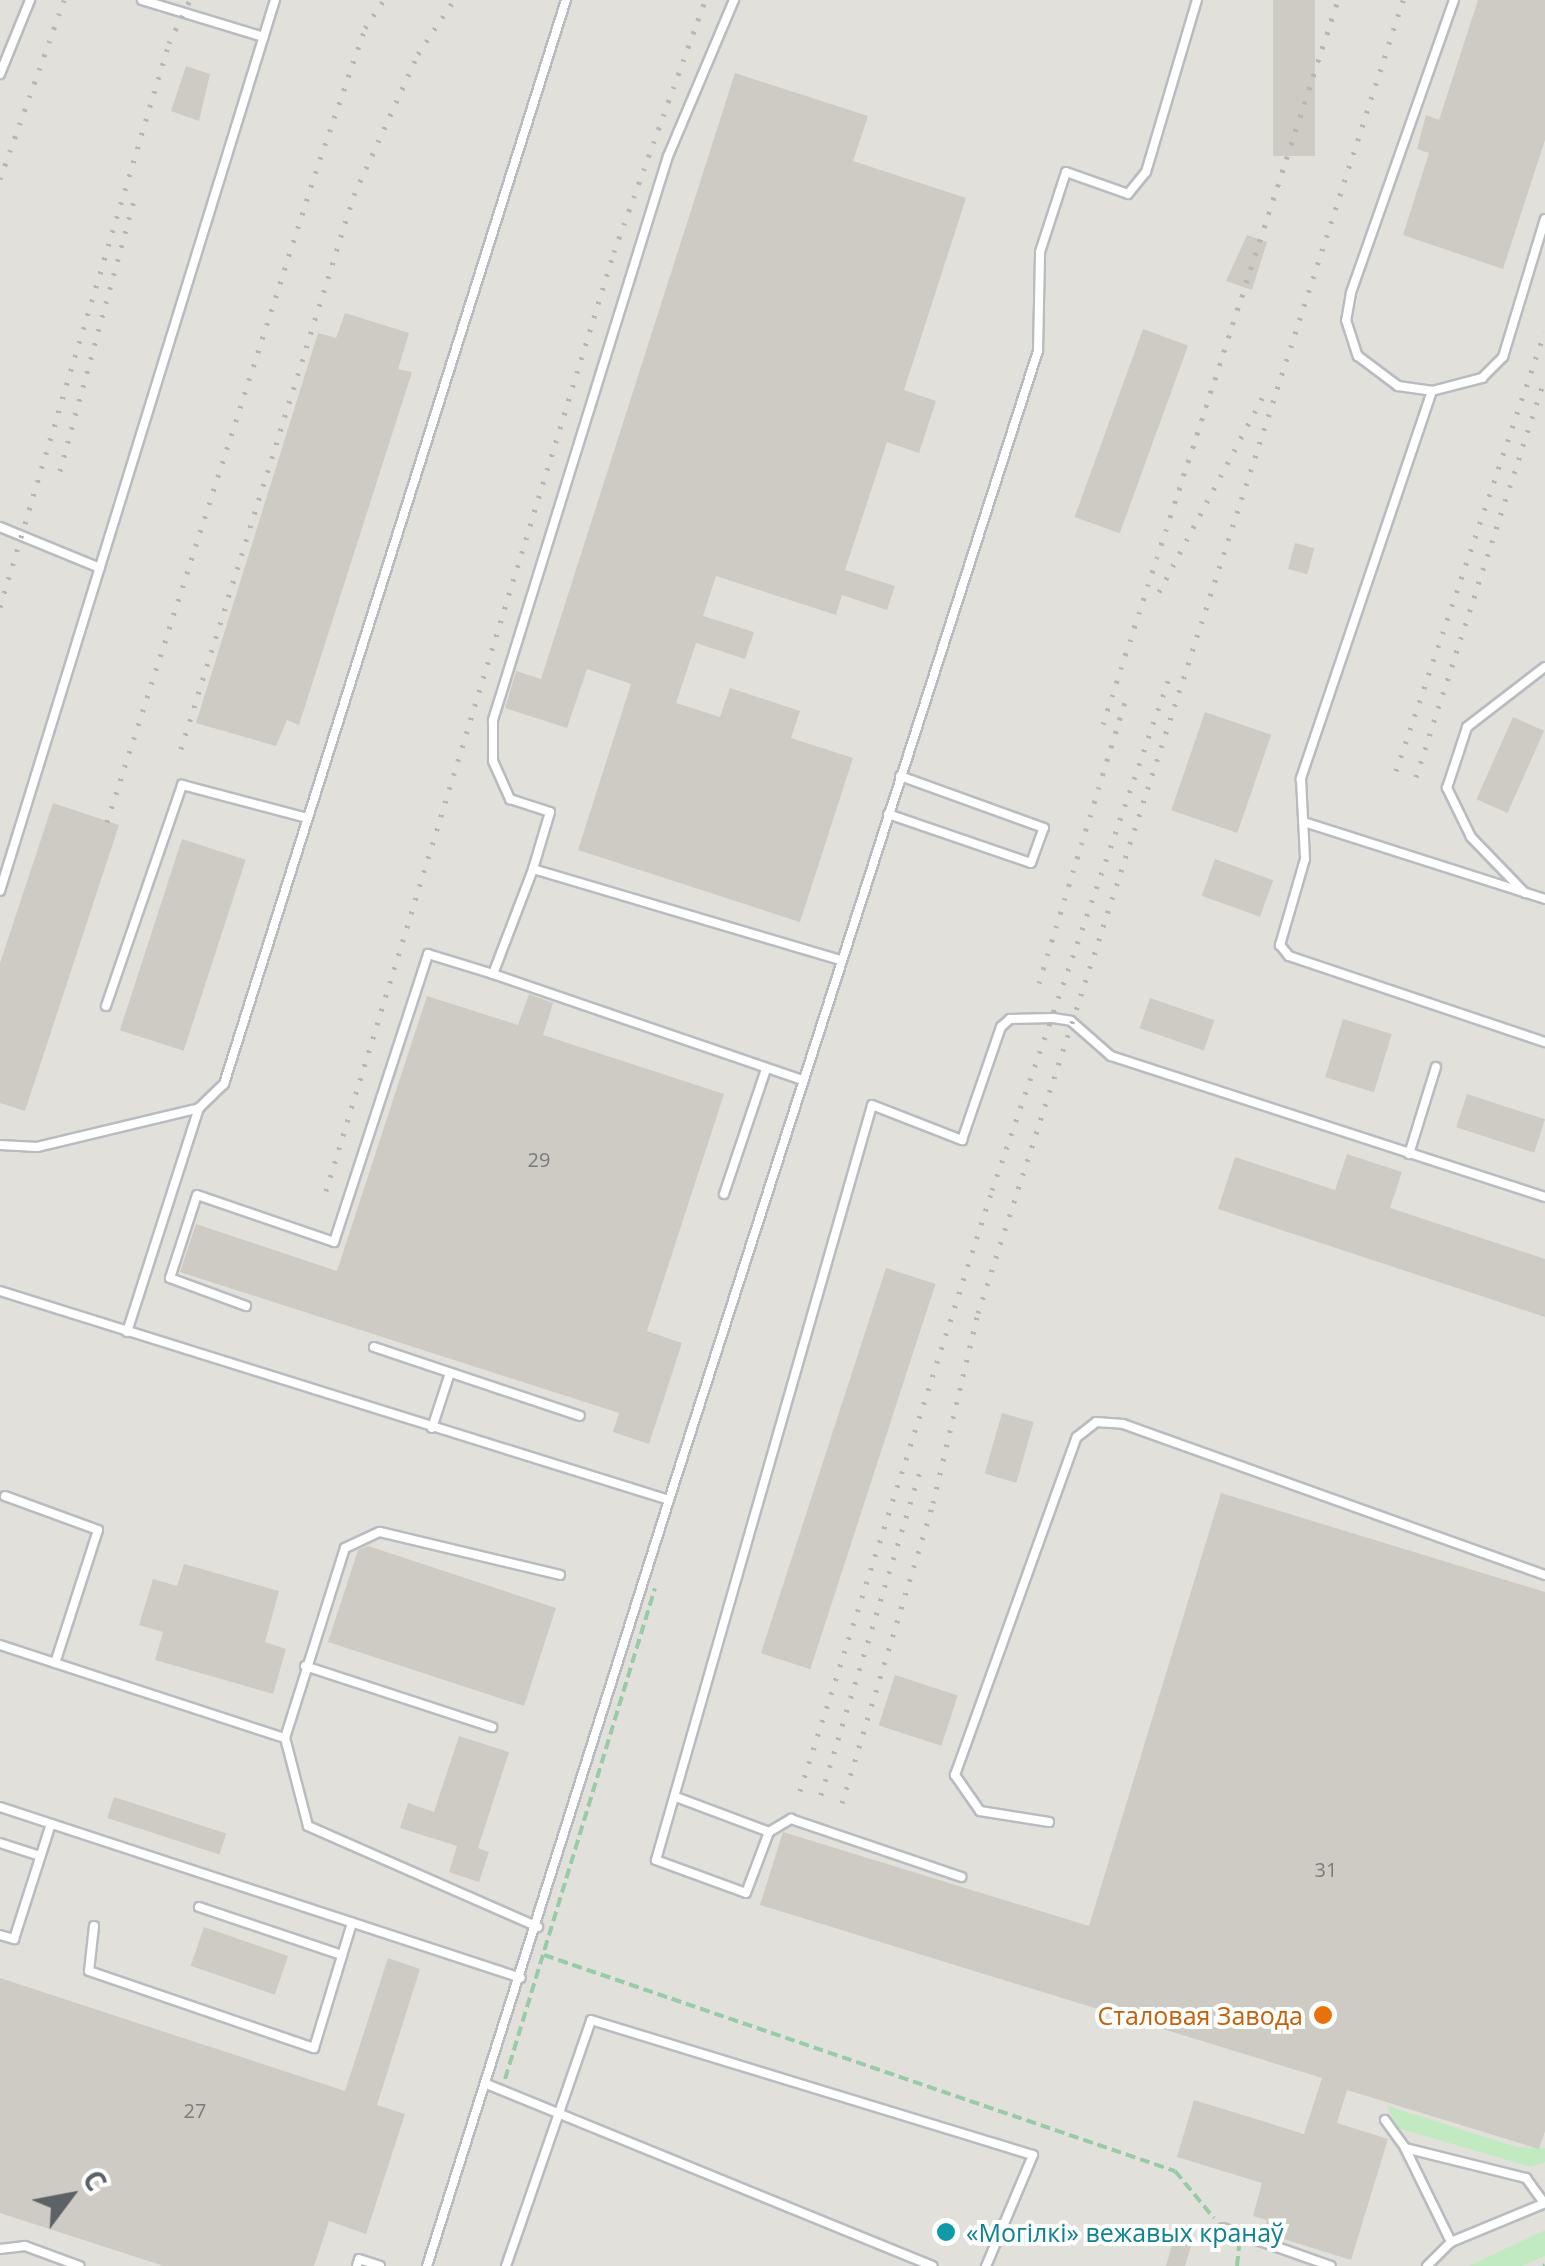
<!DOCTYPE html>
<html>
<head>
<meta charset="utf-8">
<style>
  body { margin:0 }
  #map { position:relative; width:1545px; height:2266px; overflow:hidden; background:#f1eee6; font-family:"Open Sans",sans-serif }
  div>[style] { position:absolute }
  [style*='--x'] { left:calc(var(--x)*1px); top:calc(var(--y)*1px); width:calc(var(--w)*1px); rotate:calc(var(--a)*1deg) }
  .industrial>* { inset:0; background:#e2e0da; transform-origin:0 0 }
  .green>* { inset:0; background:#c1eac0 }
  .building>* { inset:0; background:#cecbc4; transform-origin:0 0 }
  .path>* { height:4px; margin-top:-2px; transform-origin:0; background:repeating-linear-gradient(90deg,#98cca6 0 10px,transparent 0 15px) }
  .roads { filter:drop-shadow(2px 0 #b8bcc0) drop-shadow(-2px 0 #b8bcc0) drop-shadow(0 2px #b8bcc0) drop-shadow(0 -2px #b8bcc0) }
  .lane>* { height:8px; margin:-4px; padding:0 4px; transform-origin:4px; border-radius:4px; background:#fff }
  .rail>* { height:5px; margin-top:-2.5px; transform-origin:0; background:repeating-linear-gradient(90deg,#b5b6b7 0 2.5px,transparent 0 14.5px) }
  .dots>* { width:28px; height:28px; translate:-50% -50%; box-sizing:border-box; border:5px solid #fff; border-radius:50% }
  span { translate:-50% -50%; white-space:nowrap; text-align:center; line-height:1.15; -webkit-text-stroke:8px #fff; paint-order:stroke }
  .number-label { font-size:20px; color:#797c7e }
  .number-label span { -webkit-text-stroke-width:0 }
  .food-label { font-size:25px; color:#c56008 }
  .right { translate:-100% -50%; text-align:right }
  .culture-label { font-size:25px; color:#0d838f }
  .left { translate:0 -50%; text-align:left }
  .north { position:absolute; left:20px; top:2146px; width:100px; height:100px; -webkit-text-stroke:8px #fff; paint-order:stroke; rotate:58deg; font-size:28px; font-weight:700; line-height:40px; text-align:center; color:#5d6267 }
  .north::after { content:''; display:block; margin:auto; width:35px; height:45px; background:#5d6267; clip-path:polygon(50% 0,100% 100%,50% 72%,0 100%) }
</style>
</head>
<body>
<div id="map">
  <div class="industrial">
    <i style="left:0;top:0;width:1545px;height:2266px"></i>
  </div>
  <div class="green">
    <i style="clip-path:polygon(1387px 2106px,1517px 2147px,1545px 2148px,1545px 2162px,1531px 2167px,1398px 2128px)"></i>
    <i style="clip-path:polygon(1545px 2230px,1545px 2256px,1522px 2266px,1469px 2266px)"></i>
  </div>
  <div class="building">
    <i style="left:1273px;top:0;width:42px;height:156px"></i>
    <i style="clip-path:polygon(1478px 0,1545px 0,1545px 140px,1503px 269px,1403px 235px,1429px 153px,1417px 149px,1426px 115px,1439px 120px)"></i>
    <i style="clip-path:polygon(186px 66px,210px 74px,199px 121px,171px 111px)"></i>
    <i style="clip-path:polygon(735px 73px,868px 116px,853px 161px,966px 198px,904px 390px,936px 401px,919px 453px,887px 442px,845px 570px,895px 586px,887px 610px,842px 595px,836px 615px,716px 576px,703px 616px,754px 632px,745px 659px,696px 643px,676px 703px,720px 717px,730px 688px,800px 711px,791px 738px,853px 758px,800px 922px,578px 850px,631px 684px,587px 669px,567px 728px,505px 708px,516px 671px,541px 679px)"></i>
    <i style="clip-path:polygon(1247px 235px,1267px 242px,1252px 290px,1226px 281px)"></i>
    <i style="clip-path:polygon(345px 313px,409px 333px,398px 369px,412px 372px,299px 725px,287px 720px,276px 746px,196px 723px,318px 333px,336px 338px)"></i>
    <i style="left:1143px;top:329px;width:48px;height:200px;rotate:20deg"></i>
    <i style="left:1295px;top:543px;width:20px;height:27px;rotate:15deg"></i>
    <i style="left:1205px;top:712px;width:70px;height:104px;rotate:19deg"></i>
    <i style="left:1513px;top:717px;width:34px;height:90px;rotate:24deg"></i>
    <i style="clip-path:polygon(53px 803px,119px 825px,25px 1111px,0 1103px,0 963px)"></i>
    <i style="left:182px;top:839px;width:67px;height:201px;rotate:18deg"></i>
    <i style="left:1215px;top:859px;width:62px;height:39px;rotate:20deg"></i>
    <i style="clip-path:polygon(529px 994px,553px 1003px,543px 1035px,724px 1094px,647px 1331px,682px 1343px,649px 1444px,613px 1432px,619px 1413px,180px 1272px,196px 1224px,337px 1271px,427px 996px,518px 1025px)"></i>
    <i style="left:1150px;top:998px;width:68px;height:32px;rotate:19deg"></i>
    <i style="left:1343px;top:1019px;width:51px;height:61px;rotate:17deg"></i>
    <i style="left:1467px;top:1094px;width:82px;height:35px;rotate:18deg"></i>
    <i style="clip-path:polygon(1347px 1154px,1402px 1172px,1390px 1208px,1545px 1259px,1545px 1317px,1218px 1209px,1235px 1157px,1335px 1190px)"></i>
    <i style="left:886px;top:1268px;width:52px;height:405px;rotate:18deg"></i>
    <i style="left:1002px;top:1413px;width:33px;height:63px;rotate:16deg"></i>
    <i style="clip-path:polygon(1221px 1493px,1545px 1592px,1545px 2131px,1539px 2149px,1347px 2090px,1337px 2123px,1388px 2139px,1351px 2260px,1264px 2233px,1267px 2220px,1253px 2216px,1262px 2183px,1177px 2157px,1194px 2100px,1304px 2134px,1322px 2078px,760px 1905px,783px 1832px,1089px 1926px)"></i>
    <i style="clip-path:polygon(368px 1546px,556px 1608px,524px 1706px,328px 1642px,358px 1550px)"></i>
    <i style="clip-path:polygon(184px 1564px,279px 1591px,265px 1642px,286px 1649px,273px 1694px,155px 1660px,163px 1632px,139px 1625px,153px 1579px,177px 1586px)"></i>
    <i style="left:895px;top:1675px;width:66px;height:53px;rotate:18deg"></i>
    <i style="clip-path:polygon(459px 1736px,509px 1752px,478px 1848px,489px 1852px,479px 1882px,449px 1872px,457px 1846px,400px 1828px,408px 1803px,434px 1812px)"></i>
    <i style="left:114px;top:1797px;width:118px;height:22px;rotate:18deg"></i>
    <i style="left:204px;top:1927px;width:89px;height:41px;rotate:19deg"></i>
    <i style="clip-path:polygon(388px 1958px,420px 1969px,377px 2105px,405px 2114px,366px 2234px,329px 2221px,314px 2266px,164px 2266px,0 2213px,0 1978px,345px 2091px)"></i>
    <i style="clip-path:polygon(1174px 2238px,1192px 2243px,1185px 2266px,1166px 2266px)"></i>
  </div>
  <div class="path">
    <i style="--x:544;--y:1955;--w:667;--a:18.9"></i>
    <i style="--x:1175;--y:2171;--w:61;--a:50.3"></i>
    <i style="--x:505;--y:2079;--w:513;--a:-73.01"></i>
    <i style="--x:1237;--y:2266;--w:20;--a:-84"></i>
    <i style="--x:1543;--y:2266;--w:2;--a:-27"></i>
  </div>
  <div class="roads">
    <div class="lane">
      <i style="--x:142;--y:0;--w:127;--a:16.9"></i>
      <i style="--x:734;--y:0;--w:169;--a:112.9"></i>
      <i style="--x:668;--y:156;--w:591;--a:107.24"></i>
      <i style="--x:493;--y:720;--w:41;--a:90"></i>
      <i style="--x:493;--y:761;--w:42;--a:65.9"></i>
      <i style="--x:510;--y:799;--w:42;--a:18"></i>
      <i style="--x:550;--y:812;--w:59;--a:106.6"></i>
      <i style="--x:533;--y:869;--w:321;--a:16.5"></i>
      <i style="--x:1454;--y:0;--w:311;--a:109.4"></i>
      <i style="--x:1351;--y:293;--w:27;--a:100"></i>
      <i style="--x:1346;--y:320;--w:38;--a:72"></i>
      <i style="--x:1358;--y:356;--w:50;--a:36.9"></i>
      <i style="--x:1398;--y:386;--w:34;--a:8"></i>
      <i style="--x:1432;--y:391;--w:52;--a:-14.6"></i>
      <i style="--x:1482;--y:378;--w:30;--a:-45"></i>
      <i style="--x:1503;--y:357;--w:144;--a:-73.1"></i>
      <i style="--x:0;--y:74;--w:80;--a:-67.9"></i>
      <i style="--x:1432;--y:391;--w:410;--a:108.7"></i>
      <i style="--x:1301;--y:779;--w:80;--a:87.1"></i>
      <i style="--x:1305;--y:859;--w:90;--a:106.2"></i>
      <i style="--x:1280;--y:945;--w:14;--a:51"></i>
      <i style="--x:1289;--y:956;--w:270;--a:18.6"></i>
      <i style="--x:0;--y:527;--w:108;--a:22.3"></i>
      <i style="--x:888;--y:814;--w:151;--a:18.9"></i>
      <i style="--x:1031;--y:863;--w:37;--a:-70"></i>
      <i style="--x:1044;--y:828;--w:153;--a:-160.1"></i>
      <i style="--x:1307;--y:823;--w:250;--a:17.7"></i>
      <i style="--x:0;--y:891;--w:932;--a:-72.85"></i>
      <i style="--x:1525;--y:893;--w:78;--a:-134"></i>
      <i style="--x:1471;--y:837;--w:55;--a:-116.1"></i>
      <i style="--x:1447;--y:788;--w:64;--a:-71.8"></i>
      <i style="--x:1467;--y:727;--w:98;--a:-37.6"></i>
      <i style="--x:493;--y:974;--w:327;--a:18.9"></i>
      <i style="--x:106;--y:1006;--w:234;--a:-71"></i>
      <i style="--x:182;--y:785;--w:129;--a:14.8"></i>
      <i style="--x:0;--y:1145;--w:37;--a:3"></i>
      <i style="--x:37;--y:1147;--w:167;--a:-13.5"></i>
      <i style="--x:199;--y:1108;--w:35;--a:-44"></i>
      <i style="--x:224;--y:1084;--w:1137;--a:-72.49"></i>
      <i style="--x:1409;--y:1154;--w:91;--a:-72.8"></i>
      <i style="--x:724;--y:1194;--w:132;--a:-71.4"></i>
      <i style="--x:0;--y:1291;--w:701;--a:17.35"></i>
      <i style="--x:669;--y:1500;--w:803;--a:107.53"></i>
      <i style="--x:246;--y:1306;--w:81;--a:-159.8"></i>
      <i style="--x:170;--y:1278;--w:87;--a:-72"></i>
      <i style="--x:197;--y:1195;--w:145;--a:18.9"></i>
      <i style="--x:334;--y:1242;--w:303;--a:-71.9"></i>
      <i style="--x:428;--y:954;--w:68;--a:17.1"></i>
      <i style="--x:493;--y:974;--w:112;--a:-69.1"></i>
      <i style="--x:127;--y:1332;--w:235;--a:-72.2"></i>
      <i style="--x:374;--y:1347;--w:217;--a:18.5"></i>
      <i style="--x:432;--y:1428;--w:58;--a:-71.9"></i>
      <i style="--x:5;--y:1496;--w:99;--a:20.1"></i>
      <i style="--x:98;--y:1530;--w:140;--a:107.9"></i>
      <i style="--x:669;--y:1500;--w:1207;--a:-72.2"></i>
      <i style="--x:1038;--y:351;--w:99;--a:-88.8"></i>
      <i style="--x:1040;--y:252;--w:84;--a:-72"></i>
      <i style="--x:1066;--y:172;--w:66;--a:19.5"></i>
      <i style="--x:1128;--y:194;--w:28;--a:-51"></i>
      <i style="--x:1146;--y:172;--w:179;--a:-73.5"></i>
      <i style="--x:0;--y:1645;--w:300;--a:18.1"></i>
      <i style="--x:305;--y:1666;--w:197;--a:18.1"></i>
      <i style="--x:676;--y:1797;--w:99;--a:20.6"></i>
      <i style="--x:769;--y:1832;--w:65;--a:110.7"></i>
      <i style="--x:746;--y:1893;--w:96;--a:-159.9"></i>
      <i style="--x:656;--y:1860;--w:785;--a:-74.03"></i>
      <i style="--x:872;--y:1105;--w:97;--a:21.3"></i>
      <i style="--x:962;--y:1140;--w:120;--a:-71"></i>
      <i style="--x:1001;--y:1027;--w:12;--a:-42"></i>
      <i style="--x:1010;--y:1019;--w:43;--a:-1.3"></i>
      <i style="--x:1053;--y:1018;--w:18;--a:9"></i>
      <i style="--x:1071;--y:1021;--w:53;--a:41.2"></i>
      <i style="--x:1111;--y:1056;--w:456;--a:18"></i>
      <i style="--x:0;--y:1807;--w:548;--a:18.17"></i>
      <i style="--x:1049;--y:1822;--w:70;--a:-170.9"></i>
      <i style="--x:980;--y:1811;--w:44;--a:-124.8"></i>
      <i style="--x:955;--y:1775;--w:359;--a:-70.2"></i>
      <i style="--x:1077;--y:1437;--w:24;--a:-38"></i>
      <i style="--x:1096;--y:1422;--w:27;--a:4"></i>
      <i style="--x:1123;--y:1424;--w:448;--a:19.7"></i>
      <i style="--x:769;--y:1832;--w:26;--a:-31"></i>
      <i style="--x:791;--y:1819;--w:180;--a:18.8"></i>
      <i style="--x:0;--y:1843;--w:42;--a:18"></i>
      <i style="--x:199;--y:1907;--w:151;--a:18.6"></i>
      <i style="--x:94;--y:1926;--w:45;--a:96.3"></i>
      <i style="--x:89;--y:1971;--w:238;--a:18.9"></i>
      <i style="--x:314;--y:2048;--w:131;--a:-73.1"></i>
      <i style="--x:538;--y:1927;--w:251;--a:-156.3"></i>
      <i style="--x:308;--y:1826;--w:91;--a:-104.6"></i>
      <i style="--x:285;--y:1738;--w:199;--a:-72.5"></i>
      <i style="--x:345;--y:1548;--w:38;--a:-25"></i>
      <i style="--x:380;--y:1532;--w:185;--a:13.4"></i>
      <i style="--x:0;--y:1935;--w:15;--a:16"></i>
      <i style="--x:14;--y:1939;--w:121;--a:-72.2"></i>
      <i style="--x:489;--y:2085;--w:479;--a:22.2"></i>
      <i style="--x:1385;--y:2120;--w:34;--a:54"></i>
      <i style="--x:1405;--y:2148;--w:125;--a:13.9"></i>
      <i style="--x:1526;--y:2178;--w:31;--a:54"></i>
      <i style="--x:1405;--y:2148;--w:105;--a:63.9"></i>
      <i style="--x:1223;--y:2228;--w:114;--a:19.4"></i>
      <i style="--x:0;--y:2249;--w:25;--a:-7"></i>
      <i style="--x:25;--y:2246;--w:58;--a:20.3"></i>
      <i style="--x:357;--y:2266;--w:7;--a:-74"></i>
      <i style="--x:359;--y:2259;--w:22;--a:18"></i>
      <i style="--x:506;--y:2266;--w:260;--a:-70.9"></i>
      <i style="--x:591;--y:2020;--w:462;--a:17"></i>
      <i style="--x:1033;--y:2155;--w:121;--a:112.9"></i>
      <i style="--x:1427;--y:2266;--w:34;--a:-45"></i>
      <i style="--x:1451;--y:2242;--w:102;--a:-22.5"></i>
    </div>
  </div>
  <div class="rail">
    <i style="--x:0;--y:179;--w:190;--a:-70.3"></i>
    <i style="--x:60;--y:471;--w:287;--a:-74.7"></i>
    <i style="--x:1159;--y:592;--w:220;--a:-62"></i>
    <i style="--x:0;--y:607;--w:589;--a:-73.32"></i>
    <i style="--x:169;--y:43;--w:48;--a:-64"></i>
    <i style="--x:1103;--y:724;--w:761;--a:-72.02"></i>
    <i style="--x:181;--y:749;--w:580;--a:-72.66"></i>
    <i style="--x:354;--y:195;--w:155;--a:-65.6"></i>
    <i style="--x:418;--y:54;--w:65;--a:-56.3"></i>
    <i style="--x:1396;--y:771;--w:464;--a:-71.3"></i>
    <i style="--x:1416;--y:777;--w:419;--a:-72.1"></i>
    <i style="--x:107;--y:822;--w:696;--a:-72.19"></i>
    <i style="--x:320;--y:159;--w:139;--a:-71"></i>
    <i style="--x:365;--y:28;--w:34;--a:-56"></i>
    <i style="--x:1039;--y:983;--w:294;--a:-73"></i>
    <i style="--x:326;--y:1191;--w:982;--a:-72.95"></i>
    <i style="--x:614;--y:252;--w:268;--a:-70.1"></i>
    <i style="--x:800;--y:1791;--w:631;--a:-72.28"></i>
    <i style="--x:992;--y:1190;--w:542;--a:-70.93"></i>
    <i style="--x:821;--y:1795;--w:342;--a:-73"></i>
    <i style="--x:842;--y:1803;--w:313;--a:-73.1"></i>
    <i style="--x:933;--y:1503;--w:195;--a:-76.7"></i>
    <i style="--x:978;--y:1313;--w:1380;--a:-72.06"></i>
  </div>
  <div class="dots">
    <i style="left:1323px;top:2015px;background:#e8710a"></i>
    <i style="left:946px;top:2232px;background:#0f9aa8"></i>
  </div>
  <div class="number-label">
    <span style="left:539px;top:1159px">29</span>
    <span style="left:1326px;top:1869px">31</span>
    <span style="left:195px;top:2110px">27</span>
  </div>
  <div class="food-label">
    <span class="right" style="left:1303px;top:2015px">Сталовая Завода</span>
  </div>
  <div class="culture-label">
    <span class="left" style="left:966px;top:2232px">«Могілкі» вежавых кранаў</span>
  </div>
  <div class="north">С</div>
</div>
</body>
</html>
